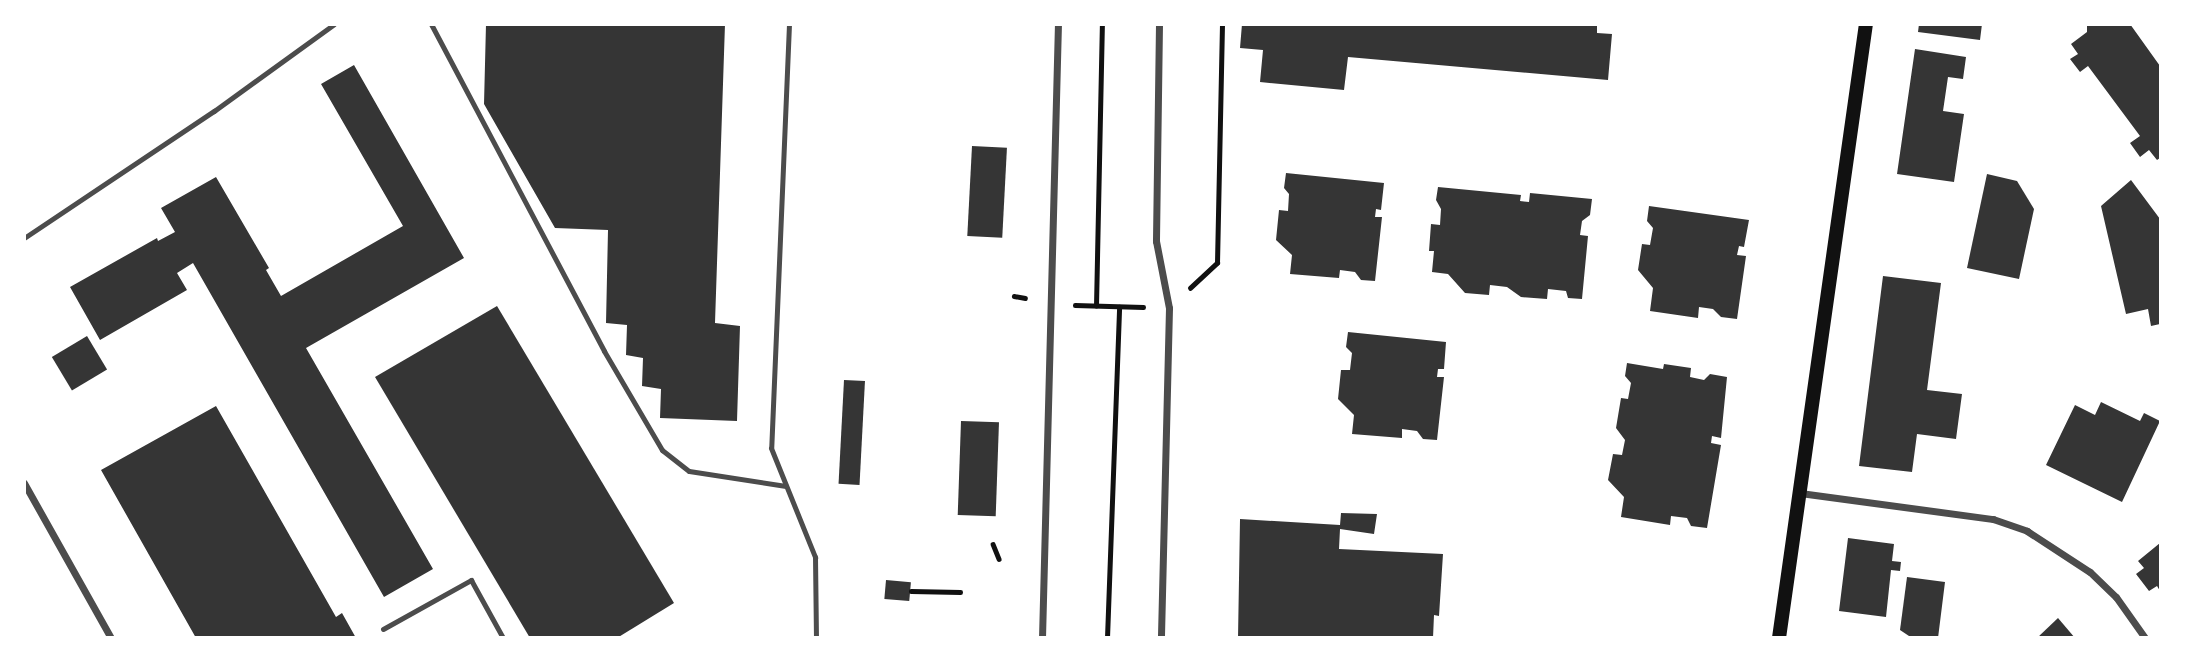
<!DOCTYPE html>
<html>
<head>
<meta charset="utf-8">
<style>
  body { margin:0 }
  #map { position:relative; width:2185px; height:662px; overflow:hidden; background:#fff; font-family:"DM Sans",sans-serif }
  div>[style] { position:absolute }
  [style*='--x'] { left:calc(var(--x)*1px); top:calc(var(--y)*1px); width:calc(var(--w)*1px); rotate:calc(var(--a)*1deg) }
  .building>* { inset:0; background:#353535; transform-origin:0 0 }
  .path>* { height:4.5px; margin:-2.25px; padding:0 2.25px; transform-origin:2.25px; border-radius:2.25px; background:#111 }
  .service>* { height:5px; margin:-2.5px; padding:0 2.5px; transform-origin:2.5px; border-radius:2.5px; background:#4c4c4c }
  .minor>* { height:7px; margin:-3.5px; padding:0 3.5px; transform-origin:3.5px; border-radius:3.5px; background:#4c4c4c }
  .secondary>* { height:14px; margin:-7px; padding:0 7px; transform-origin:7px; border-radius:7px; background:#111 }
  span { translate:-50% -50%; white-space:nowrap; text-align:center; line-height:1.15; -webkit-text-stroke:6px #fff; paint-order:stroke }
  .frame { position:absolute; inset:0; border:26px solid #fff; pointer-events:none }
</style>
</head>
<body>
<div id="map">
  <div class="building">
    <i style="clip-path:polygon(486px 24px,725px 24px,715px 323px,740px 326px,737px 421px,660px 418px,661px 389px,642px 386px,643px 358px,626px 355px,627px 325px,606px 323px,608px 230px,555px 228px,484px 104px)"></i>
    <i style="clip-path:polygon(1242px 24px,1597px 24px,1597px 33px,1612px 34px,1608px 80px,1348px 57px,1344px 90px,1260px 82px,1263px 50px,1240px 48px)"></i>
    <i style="clip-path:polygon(1919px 24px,1982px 24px,1980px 40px,1918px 32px)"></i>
    <i style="clip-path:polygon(2087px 24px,2130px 24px,2160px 66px,2160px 158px,2157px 160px,2149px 150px,2140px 157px,2130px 143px,2140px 136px,2088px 66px,2080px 72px,2070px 59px,2078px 54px,2071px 44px,2087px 32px)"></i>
    <i style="clip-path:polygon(1915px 49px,1966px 57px,1963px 79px,1948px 77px,1943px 111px,1964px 114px,1954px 182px,1897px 174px)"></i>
    <i style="clip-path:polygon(354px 65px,464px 258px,306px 348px,433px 569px,384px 597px,193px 263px,177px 273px,187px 290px,100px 340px,70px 287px,157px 238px,158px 241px,175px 232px,161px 208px,216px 177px,269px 268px,266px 270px,281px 296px,403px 226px,321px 84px)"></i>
    <i style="left:972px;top:146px;width:35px;height:90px;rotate:3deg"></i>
    <i style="clip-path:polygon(1286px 173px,1384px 183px,1381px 210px,1376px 209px,1375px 217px,1382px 217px,1375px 281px,1361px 280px,1355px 272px,1340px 270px,1339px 278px,1290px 274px,1292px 255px,1276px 240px,1279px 210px,1288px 211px,1289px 194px,1284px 188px)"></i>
    <i style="clip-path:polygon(1987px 174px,2017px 181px,2034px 209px,2019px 279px,1967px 268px)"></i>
    <i style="clip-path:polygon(2131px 180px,2160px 219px,2160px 324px,2151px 326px,2148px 309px,2126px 314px,2101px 206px)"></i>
    <i style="clip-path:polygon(1438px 187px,1521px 195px,1520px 201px,1529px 202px,1530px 193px,1592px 199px,1590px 215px,1582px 221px,1580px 235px,1588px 236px,1582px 299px,1568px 298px,1566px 291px,1548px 289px,1547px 299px,1521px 297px,1507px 287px,1490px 285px,1489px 295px,1465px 293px,1448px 274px,1432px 272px,1434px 251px,1429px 251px,1431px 224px,1440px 225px,1441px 209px,1436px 200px)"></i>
    <i style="clip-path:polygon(1649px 206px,1749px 220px,1744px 247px,1739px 246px,1737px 255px,1746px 256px,1737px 319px,1721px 317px,1713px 309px,1699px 307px,1698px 318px,1650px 311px,1653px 288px,1638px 270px,1642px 244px,1650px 245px,1653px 228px,1647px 221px)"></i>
    <i style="clip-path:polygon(1883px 276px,1941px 283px,1927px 390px,1962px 394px,1956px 439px,1917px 434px,1912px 472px,1859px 466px)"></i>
    <i style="clip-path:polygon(497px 306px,674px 603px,617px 638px,530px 638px,375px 377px)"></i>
    <i style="clip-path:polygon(1348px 332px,1446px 342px,1444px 369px,1438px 369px,1437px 377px,1444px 377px,1437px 440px,1423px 439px,1417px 431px,1402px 429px,1402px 438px,1352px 434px,1354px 415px,1338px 399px,1341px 370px,1350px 370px,1352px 353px,1346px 347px)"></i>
    <i style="left:87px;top:336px;width:39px;height:41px;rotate:59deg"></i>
    <i style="clip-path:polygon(1627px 363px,1663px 369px,1664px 364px,1691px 368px,1690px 377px,1704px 380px,1710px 374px,1727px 377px,1721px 438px,1712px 436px,1711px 443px,1721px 445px,1707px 528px,1691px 526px,1687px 518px,1671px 516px,1670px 525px,1621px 517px,1624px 497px,1608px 480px,1613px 454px,1622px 455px,1625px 440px,1616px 428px,1621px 398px,1628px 399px,1631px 383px,1625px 376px)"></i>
    <i style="left:844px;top:380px;width:21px;height:104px;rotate:3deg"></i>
    <i style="clip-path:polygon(2101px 402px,2140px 421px,2144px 413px,2160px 421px,2122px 502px,2046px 465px,2075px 405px,2095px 415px)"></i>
    <i style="clip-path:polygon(216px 406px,336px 617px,342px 613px,356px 638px,196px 638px,101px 470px)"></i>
    <i style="left:961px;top:421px;width:38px;height:94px;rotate:2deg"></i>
    <i style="clip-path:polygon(1341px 513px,1377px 514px,1374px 534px,1340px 529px,1339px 549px,1443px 554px,1439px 616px,1434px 615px,1433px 638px,1238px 638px,1240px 519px,1340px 525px)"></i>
    <i style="clip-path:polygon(1848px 538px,1894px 544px,1892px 561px,1901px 562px,1900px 571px,1891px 570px,1886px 617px,1839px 611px)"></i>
    <i style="clip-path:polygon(2160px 543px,2160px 591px,2157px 586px,2149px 591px,2136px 574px,2144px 568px,2138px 561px)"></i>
    <i style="clip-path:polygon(1907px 577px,1945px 582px,1938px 638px,1912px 638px,1900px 630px)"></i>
    <i style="left:886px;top:580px;width:25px;height:19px;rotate:5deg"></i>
    <i style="clip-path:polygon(2058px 618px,2075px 638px,2037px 638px)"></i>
  </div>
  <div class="path">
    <i style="--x:1190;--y:288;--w:37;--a:-43"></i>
    <i style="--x:1217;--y:263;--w:239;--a:-88.8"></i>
    <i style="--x:1014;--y:296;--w:11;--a:10"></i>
    <i style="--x:1075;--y:305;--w:68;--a:1.7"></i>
    <i style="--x:1096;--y:306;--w:282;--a:-88.8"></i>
    <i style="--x:993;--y:544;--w:16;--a:68"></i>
    <i style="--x:911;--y:591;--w:49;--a:1.2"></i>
    <i style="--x:1107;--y:638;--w:331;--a:-87.9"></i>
  </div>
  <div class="service">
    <i style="--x:431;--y:24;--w:370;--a:62.1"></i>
    <i style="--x:604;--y:351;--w:115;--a:59.6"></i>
    <i style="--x:662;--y:450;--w:34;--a:38"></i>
    <i style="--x:689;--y:471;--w:98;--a:8.8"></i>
    <i style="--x:789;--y:24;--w:424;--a:92.4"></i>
    <i style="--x:771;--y:448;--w:118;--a:68"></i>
    <i style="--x:815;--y:557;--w:81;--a:89.3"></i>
    <i style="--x:24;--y:238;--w:229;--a:-33.8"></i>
    <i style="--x:214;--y:111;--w:148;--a:-35.9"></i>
    <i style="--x:383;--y:629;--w:101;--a:-29.1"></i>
    <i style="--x:471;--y:580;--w:66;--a:61.1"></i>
  </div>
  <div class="minor">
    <i style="--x:1159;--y:24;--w:217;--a:90.8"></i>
    <i style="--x:1156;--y:241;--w:68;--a:79"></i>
    <i style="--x:1169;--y:308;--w:330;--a:91.4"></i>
    <i style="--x:24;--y:483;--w:178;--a:60.7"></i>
    <i style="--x:1800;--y:493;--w:195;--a:7.7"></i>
    <i style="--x:1993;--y:519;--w:36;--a:19"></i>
    <i style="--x:2027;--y:531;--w:75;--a:33.1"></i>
    <i style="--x:2090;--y:572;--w:36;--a:44"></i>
    <i style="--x:2116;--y:597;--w:50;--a:54.7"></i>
    <i style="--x:1042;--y:638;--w:614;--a:-88.51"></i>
  </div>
  <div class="secondary">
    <i style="--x:1779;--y:638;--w:620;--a:-81.94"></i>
  </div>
  <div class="frame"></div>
</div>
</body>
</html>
